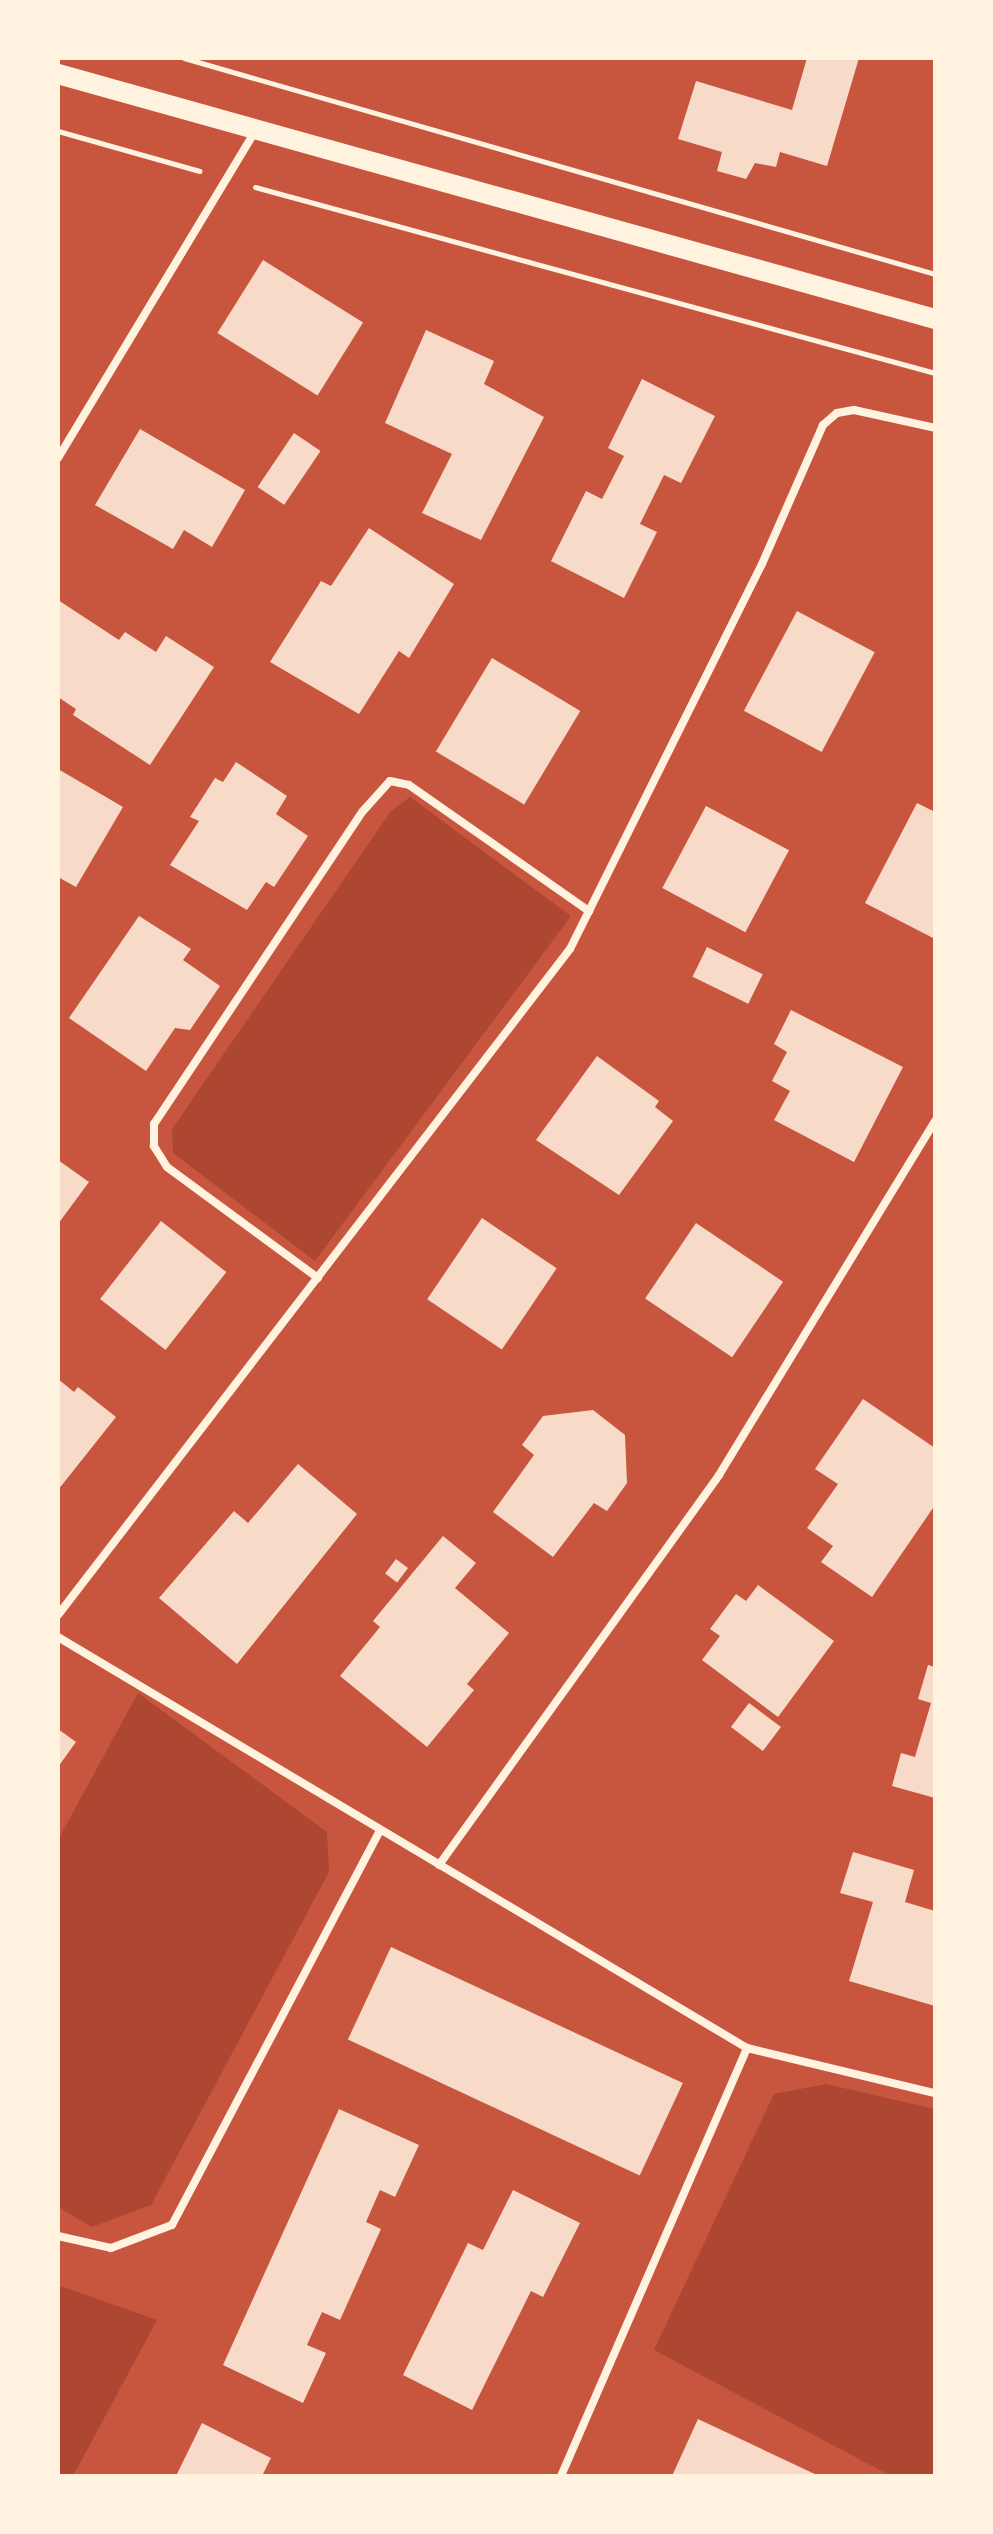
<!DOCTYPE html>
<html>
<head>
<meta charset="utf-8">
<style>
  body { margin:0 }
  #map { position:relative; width:993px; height:2534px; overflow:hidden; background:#c8553d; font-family:"IBM Plex Sans",sans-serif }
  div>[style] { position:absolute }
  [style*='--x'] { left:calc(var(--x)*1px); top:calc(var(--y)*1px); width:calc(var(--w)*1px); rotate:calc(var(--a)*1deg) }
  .green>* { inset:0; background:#ae4732 }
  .building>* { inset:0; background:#f7dbc8; transform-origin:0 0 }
  .path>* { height:5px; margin:-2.5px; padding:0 2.5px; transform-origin:2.5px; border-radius:2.5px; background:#fff3e0 }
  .minor>* { height:8px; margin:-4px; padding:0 4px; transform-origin:4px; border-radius:4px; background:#fff3e0 }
  .primary>* { height:20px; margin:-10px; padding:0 10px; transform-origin:10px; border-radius:10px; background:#fff3e0 }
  span { translate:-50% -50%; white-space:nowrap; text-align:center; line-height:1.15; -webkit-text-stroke:6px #fff3e0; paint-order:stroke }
  .frame { position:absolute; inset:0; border:60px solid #fff3e0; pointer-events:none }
</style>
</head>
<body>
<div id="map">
  <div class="green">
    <i style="clip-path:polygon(410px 797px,571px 916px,315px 1261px,173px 1153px,172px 1129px,391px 811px)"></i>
    <i style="clip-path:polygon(138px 1693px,327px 1832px,329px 1872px,151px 2205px,92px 2227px,58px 2207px,58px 1840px)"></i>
    <i style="clip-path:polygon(826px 2084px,935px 2109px,935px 2476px,891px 2476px,654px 2350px,774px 2094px)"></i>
    <i style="clip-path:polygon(58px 2285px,157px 2320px,73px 2476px,58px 2476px)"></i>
  </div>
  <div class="building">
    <i style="clip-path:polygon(807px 58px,859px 58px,827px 166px,780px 152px,776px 167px,755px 163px,746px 179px,717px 171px,722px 152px,678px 139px,696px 81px,792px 110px)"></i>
    <i style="left:263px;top:260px;width:118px;height:86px;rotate:32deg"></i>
    <i style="clip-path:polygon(426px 330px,494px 361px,484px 384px,544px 417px,481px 540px,422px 513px,452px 454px,385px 423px)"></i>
    <i style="clip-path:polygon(642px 379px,715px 416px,681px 483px,664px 475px,640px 524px,657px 532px,624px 598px,551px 561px,586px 491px,602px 499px,624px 456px,608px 448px)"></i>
    <i style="clip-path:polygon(140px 429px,245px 490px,212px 547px,184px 530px,173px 549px,95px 505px)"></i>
    <i style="left:294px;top:433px;width:32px;height:65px;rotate:34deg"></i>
    <i style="clip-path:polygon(369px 528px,454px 584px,409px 658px,399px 651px,359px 714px,270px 662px,321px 581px,331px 586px)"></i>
    <i style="clip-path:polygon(58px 600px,119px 640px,125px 632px,156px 652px,166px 636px,214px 667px,150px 765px,73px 715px,76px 709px,58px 697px)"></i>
    <i style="left:797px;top:611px;width:88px;height:113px;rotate:28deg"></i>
    <i style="left:492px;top:658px;width:103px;height:109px;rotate:31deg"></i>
    <i style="clip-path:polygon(236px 762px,287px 796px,276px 814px,308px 836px,274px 887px,266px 882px,247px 910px,170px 865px,199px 821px,190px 817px,215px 778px,223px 782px)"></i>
    <i style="clip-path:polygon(58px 769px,123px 807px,76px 887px,58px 877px)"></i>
    <i style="clip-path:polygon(917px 803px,935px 812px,935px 939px,865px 903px)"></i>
    <i style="left:706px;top:806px;width:94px;height:93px;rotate:28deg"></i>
    <i style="clip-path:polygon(139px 916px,191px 949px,183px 960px,220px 986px,190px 1030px,175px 1028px,146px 1071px,69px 1018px)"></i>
    <i style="left:707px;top:947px;width:62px;height:33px;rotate:26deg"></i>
    <i style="clip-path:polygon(791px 1010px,903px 1067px,854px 1162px,774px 1120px,790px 1091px,772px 1081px,787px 1052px,774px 1044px)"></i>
    <i style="clip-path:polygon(597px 1056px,659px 1101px,655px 1107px,673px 1121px,619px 1195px,536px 1140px)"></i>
    <i style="clip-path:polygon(58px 1160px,89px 1182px,58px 1224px)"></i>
    <i style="left:482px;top:1218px;width:90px;height:98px;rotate:34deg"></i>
    <i style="left:161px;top:1221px;width:83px;height:99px;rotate:38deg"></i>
    <i style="left:696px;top:1223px;width:105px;height:91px;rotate:34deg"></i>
    <i style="clip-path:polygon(58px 1379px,74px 1392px,78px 1387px,116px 1417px,58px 1490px)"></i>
    <i style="clip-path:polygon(863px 1399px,935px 1448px,935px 1505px,872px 1597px,821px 1562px,833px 1546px,807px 1528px,838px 1484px,815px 1469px)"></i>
    <i style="clip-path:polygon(593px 1410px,625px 1435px,627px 1483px,607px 1511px,594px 1503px,553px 1557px,493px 1512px,534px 1455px,522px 1445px,543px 1416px)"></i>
    <i style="clip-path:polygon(298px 1464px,357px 1514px,237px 1664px,159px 1598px,234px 1511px,248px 1523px)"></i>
    <i style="clip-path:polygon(443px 1536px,476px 1563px,455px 1588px,509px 1633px,467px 1684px,474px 1690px,427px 1747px,340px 1676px,380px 1627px,373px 1621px)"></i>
    <i style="left:396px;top:1559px;width:15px;height:18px;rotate:37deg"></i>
    <i style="clip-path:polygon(758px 1585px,834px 1641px,778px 1717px,702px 1660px,720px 1636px,710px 1629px,736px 1594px,746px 1601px)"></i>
    <i style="clip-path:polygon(928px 1665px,935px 1667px,935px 1798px,892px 1786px,901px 1753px,915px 1757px,931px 1703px,918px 1699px)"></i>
    <i style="left:749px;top:1703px;width:40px;height:30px;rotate:37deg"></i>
    <i style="clip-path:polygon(58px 1729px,76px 1742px,58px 1767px)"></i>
    <i style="clip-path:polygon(853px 1852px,914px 1870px,905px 1902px,935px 1911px,935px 2006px,849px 1981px,873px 1902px,840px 1893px)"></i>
    <i style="left:391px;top:1947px;width:322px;height:102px;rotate:25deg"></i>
    <i style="clip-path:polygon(339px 2109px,419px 2145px,395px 2197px,380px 2190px,366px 2222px,381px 2229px,340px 2320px,322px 2312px,307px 2345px,326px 2353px,303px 2403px,223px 2365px)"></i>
    <i style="clip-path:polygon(513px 2190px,580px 2223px,543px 2297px,531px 2291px,472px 2410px,403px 2375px,468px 2243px,483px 2250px)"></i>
    <i style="clip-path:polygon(698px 2419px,819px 2476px,672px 2476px)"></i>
    <i style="clip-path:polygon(202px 2423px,271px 2458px,262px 2476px,176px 2476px)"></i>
  </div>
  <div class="path">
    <i style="--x:184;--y:58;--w:781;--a:16.05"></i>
    <i style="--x:58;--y:131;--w:147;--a:15.8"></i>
    <i style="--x:255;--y:187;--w:705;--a:15.3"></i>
  </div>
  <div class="minor">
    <i style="--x:58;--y:458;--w:383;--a:-58.9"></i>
    <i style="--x:318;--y:1278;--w:187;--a:-143.7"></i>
    <i style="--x:167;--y:1167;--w:25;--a:-122"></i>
    <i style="--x:154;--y:1146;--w:22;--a:-90"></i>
    <i style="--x:154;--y:1124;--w:376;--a:-56.3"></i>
    <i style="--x:363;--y:811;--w:40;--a:-48"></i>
    <i style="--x:390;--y:781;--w:19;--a:12"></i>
    <i style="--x:409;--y:785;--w:220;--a:35"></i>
    <i style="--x:58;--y:1615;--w:840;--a:-52.45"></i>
    <i style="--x:570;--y:949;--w:430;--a:-63.5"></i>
    <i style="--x:762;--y:564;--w:152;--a:-66.3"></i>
    <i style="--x:823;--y:425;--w:18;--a:-41"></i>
    <i style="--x:837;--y:413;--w:17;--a:-10"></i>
    <i style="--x:854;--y:410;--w:83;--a:12.5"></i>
    <i style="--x:58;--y:1637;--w:802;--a:30.82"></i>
    <i style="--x:747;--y:2048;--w:193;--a:13.5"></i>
    <i style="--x:439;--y:1865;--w:480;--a:-54.3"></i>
    <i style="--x:719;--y:1475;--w:415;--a:-58.6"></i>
    <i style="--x:58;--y:2236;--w:54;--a:12.8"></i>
    <i style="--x:111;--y:2248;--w:65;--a:-20.7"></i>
    <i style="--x:172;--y:2225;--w:446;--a:-62.2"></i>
    <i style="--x:561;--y:2476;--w:467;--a:-66.5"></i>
  </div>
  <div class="primary">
    <i style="--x:58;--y:74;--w:911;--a:15.61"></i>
  </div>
  <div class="frame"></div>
</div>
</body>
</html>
